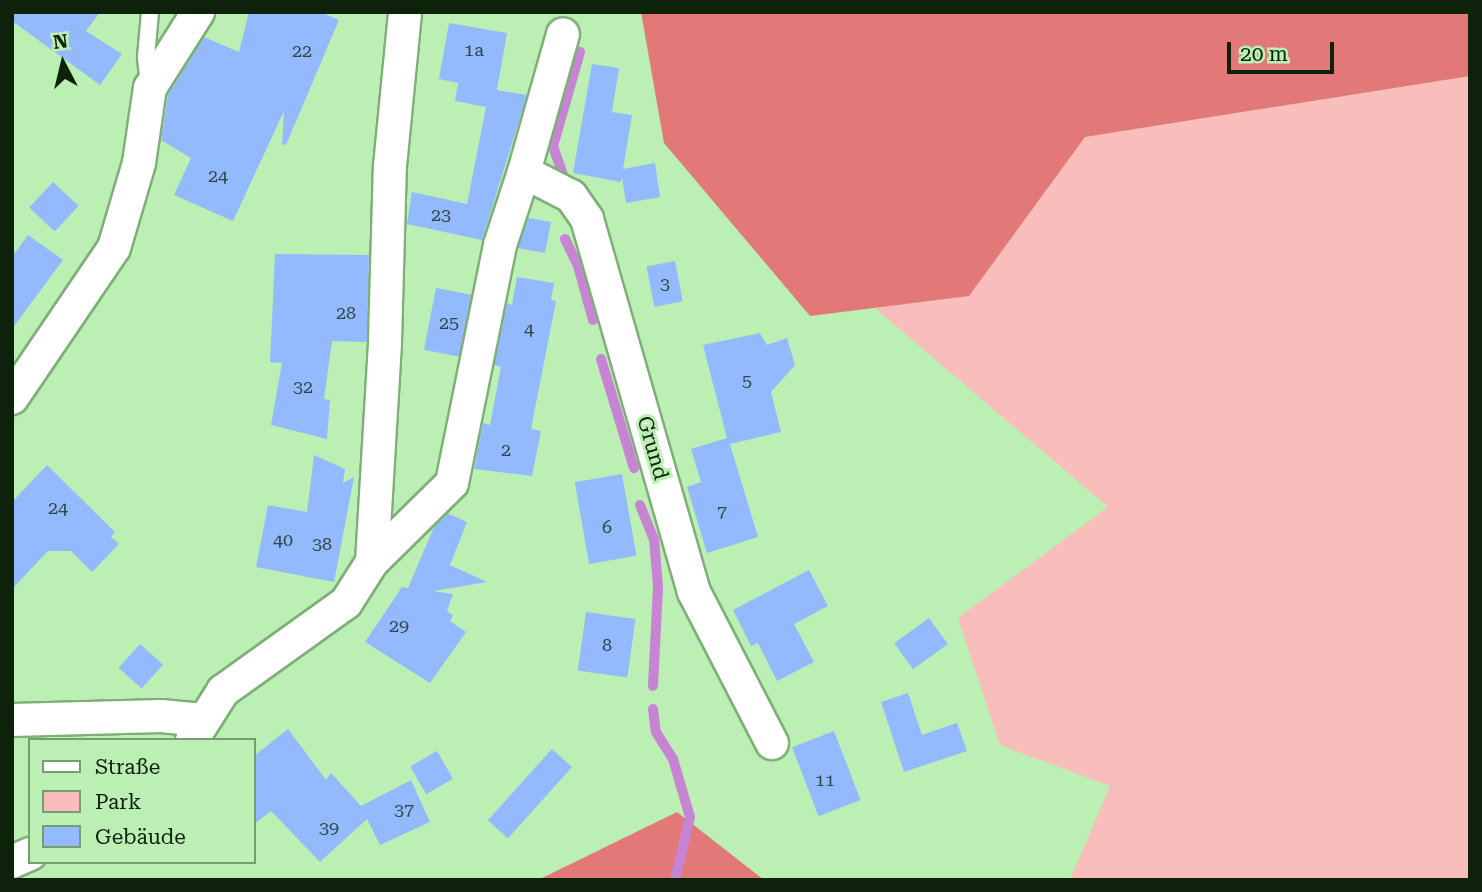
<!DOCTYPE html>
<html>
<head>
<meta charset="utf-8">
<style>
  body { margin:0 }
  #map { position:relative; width:1482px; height:892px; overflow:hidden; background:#bbefb4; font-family:"Roboto Serif",serif }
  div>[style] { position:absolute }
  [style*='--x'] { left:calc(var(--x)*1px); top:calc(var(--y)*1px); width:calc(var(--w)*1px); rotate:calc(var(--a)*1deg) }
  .green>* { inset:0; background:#f9bdbb }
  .forest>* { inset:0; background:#e27877 }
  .stream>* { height:10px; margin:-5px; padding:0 5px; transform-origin:5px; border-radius:5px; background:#c784d3 }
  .building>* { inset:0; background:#93bafe; transform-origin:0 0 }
  .roads { filter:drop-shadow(2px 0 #7eaf77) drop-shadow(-2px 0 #7eaf77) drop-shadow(0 2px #7eaf77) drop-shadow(0 -2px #7eaf77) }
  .service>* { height:16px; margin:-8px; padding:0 8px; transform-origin:8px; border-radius:8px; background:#fff }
  .minor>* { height:32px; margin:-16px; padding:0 16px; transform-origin:16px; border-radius:16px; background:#fff }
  span { translate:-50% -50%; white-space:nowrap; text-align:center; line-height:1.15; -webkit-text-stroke:6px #bbefb4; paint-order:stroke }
  .number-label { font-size:18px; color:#2f4748 }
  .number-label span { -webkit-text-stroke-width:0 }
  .street-label { font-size:21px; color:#0e210b }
  .frame { position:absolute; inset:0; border:14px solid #0e210b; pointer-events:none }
  .legend { position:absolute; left:28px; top:738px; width:228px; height:126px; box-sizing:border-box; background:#bbefb4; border:2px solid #769d70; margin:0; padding:9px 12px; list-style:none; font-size:21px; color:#0e210b }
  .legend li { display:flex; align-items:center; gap:14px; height:35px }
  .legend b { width:35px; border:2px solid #769d70 }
  .north { position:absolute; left:28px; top:28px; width:70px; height:70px; -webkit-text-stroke:5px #bbefb4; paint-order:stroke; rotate:353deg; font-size:19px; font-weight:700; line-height:28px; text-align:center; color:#0e210b }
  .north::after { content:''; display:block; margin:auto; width:24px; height:32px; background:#0e210b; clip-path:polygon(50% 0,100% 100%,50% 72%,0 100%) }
  .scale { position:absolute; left:1227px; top:42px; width:107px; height:32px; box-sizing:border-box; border:4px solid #0e210b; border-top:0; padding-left:9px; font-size:21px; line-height:24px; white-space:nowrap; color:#0e210b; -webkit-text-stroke:5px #bbefb4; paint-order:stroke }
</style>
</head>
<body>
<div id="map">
  <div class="green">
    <i style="clip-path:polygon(1470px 76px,1470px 880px,1070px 880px,1110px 786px,1000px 745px,958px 618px,1108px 507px,875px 308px,969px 296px,1085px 137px)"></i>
  </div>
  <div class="forest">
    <i style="clip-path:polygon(641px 12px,1470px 12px,1470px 76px,1085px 137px,969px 296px,810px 316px,664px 143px)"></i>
    <i style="clip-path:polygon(677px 812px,764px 880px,538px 880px)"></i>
  </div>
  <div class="stream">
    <i style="--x:564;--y:178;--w:34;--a:-109"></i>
    <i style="--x:553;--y:146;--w:98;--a:-74"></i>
    <i style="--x:565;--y:239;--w:30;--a:64"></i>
    <i style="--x:578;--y:266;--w:56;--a:74.5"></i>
    <i style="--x:601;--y:359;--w:114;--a:73.2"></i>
    <i style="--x:640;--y:505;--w:37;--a:68"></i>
    <i style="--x:654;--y:539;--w:48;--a:85.2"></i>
    <i style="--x:658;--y:587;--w:99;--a:92.9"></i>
    <i style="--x:653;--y:709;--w:23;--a:83"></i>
    <i style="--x:656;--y:732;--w:32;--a:58"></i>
    <i style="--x:673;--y:759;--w:60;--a:73.7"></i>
    <i style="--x:690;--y:817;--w:65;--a:103.4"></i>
  </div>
  <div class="building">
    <i style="clip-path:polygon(12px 12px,100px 12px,86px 31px,122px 54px,100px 85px,12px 21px)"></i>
    <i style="clip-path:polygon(249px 12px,320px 12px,339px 20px,286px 145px,282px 144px,284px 111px,233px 221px,174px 195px,191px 158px,161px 140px,168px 95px,204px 37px,239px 52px)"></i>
    <i style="clip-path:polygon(449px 23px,507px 33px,497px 90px,527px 95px,482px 240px,407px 224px,412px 192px,467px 204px,486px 107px,455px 101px,458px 83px,439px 79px)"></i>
    <i style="clip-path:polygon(592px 64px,619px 68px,612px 112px,632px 115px,623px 169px,655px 163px,660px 197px,626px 203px,622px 177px,621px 182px,573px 173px)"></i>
    <i style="left:53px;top:182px;width:35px;height:35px;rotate:43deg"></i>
    <i style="clip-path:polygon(528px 218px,551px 222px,545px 253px,518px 248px)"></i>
    <i style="clip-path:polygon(28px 235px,63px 260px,12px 329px,12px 257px)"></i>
    <i style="clip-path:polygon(275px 254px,369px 255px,367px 342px,332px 341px,324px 399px,330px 400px,327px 439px,271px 425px,282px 363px,270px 362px)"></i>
    <i style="left:675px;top:261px;width:41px;height:29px;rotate:79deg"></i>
    <i style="clip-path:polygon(517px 277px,554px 283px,551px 300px,556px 301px,531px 429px,541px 431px,532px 476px,474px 469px,483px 423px,490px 425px,501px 367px,494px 365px,507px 303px,512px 305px)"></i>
    <i style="left:436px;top:288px;width:36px;height:63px;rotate:11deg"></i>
    <i style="clip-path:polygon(760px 333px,767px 345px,787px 338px,795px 365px,771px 392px,781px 432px,730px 444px,758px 537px,707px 553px,687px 487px,701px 482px,691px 449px,727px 438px,703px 345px)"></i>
    <i style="clip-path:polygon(314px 455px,345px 469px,343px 483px,354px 477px,334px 582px,256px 567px,268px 505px,307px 512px)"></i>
    <i style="clip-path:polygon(47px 465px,115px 532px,111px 537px,119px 544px,92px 572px,71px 551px,48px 551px,12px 589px,12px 502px)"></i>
    <i style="left:622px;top:474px;width:83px;height:48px;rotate:80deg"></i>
    <i style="clip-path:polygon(447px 513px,467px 522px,450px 565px,487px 582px,433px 591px,453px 594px,447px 611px,453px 615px,450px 621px,466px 632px,430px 683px,365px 642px,402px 587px,408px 588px,434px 527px)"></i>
    <i style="clip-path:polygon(809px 570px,828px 606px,794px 624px,814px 662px,777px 681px,758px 643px,751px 646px,733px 610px)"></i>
    <i style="left:586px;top:612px;width:50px;height:59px;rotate:8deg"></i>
    <i style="left:929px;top:618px;width:32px;height:43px;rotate:54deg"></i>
    <i style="left:140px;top:644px;width:31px;height:32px;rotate:42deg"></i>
    <i style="clip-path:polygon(908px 693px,922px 735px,957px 723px,967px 751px,904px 772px,881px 702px)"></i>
    <i style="clip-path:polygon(288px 729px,326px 780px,331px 773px,361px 806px,411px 780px,430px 822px,380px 845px,367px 819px,320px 862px,271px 811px,254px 824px,254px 756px)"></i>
    <i style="left:834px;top:731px;width:74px;height:45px;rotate:69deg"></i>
    <i style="left:552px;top:749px;width:27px;height:96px;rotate:42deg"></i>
    <i style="left:437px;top:751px;width:32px;height:31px;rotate:60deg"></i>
  </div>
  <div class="roads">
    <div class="service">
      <i style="--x:149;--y:83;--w:26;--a:-97"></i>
      <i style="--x:146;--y:57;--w:45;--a:-84.9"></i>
    </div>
    <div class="minor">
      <i style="--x:524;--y:172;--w:53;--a:27.1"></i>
      <i style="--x:571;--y:196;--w:28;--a:55"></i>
      <i style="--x:587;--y:219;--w:388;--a:74"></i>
      <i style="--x:694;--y:592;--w:170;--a:62.7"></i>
      <i style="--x:12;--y:398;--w:181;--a:-55.8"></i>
      <i style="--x:114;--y:248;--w:89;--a:-73.6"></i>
      <i style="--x:139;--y:163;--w:76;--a:-81.7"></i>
      <i style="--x:150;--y:88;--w:90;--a:-57.7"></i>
      <i style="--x:372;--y:562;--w:221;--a:-86.6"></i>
      <i style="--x:385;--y:341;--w:175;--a:-88.4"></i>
      <i style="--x:390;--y:166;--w:155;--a:-84.4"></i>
      <i style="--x:12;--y:720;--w:149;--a:-1.5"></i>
      <i style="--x:161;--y:716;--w:42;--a:5.4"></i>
      <i style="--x:192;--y:740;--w:58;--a:-57.7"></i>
      <i style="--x:223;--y:691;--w:151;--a:-35.6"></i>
      <i style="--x:346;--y:603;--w:49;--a:-57.6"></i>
      <i style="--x:372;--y:562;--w:112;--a:-44.6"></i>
      <i style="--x:452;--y:483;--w:243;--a:-78.6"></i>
      <i style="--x:500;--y:245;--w:77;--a:-71.8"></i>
      <i style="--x:524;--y:172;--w:143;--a:-74.2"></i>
      <i style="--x:12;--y:862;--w:20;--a:-24"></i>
    </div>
  </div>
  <div class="number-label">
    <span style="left:474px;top:50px">1a</span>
    <span style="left:302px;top:51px">22</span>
    <span style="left:218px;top:176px">24</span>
    <span style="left:441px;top:215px">23</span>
    <span style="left:665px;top:284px">3</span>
    <span style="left:346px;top:313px">28</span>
    <span style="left:449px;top:323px">25</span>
    <span style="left:529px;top:329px">4</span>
    <span style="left:747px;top:381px">5</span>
    <span style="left:303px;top:387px">32</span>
    <span style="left:506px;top:450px">2</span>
    <span style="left:58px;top:508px">24</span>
    <span style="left:722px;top:512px">7</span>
    <span style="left:607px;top:527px">6</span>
    <span style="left:283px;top:540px">40</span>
    <span style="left:322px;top:544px">38</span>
    <span style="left:399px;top:626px">29</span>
    <span style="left:607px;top:645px">8</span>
    <span style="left:825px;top:780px">11</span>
    <span style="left:404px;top:810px">37</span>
    <span style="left:329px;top:828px">39</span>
  </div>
  <div class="street-label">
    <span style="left:653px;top:448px;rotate:74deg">Grund</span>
  </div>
  <div class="frame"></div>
  <ul class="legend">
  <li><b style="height:9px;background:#fff"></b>Straße</li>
  <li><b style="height:19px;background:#f9bdbb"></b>Park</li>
  <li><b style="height:19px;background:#93bafe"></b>Gebäude</li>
  </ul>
  <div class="north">N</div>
  <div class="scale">20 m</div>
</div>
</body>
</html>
